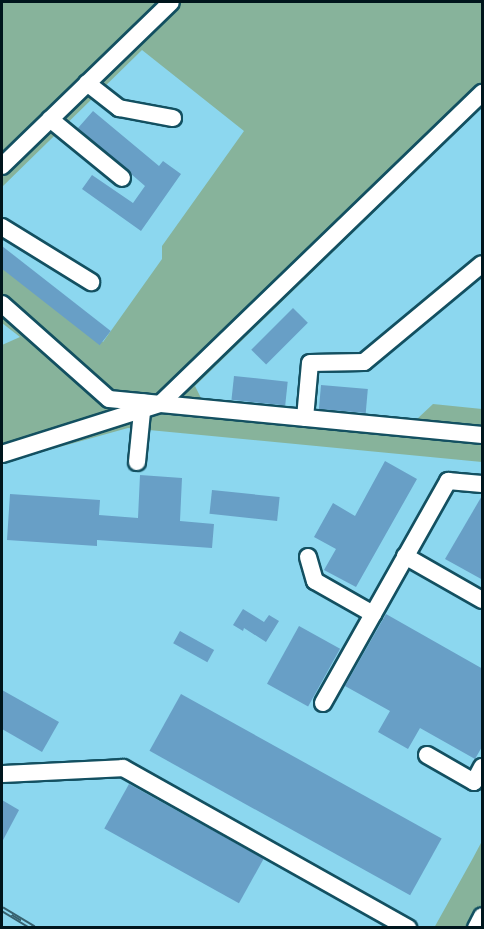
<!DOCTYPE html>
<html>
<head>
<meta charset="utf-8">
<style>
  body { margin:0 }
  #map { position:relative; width:484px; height:929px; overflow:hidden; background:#8cd7ef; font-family:Ubuntu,sans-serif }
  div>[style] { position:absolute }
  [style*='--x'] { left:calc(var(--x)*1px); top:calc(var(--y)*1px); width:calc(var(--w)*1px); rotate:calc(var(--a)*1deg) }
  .green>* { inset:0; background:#87b39b }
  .building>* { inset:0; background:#689fc6; transform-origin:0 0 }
  .roads { filter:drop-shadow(2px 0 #135061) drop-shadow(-2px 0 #135061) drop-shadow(0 2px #135061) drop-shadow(0 -2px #135061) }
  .minor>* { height:16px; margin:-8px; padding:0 8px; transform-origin:8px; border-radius:8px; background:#fff }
  .rail>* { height:6px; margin-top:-3px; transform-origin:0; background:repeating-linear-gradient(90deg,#8cd7ef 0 11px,#37616f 0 22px); box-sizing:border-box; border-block:2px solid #37616f }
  span { translate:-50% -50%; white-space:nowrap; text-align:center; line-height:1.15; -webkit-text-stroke:4.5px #8cd7ef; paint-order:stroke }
  .frame { position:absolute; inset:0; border:3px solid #00151c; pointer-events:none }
</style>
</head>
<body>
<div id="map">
  <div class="green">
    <i style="clip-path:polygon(2px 2px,482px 2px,482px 107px,195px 386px,201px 398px,416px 420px,433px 404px,482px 409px,482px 462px,128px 428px,2px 463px,2px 345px,20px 337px,2px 323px,2px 264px,103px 342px,162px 259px,162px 246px,244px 131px,142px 50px,2px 187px)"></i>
    <i style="clip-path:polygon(482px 841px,482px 927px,434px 928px,473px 858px)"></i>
  </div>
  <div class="building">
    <i style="clip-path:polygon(93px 111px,159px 166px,163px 161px,181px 174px,141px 231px,82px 189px,92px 175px,133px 203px,145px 186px,78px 128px)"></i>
    <i style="left:2px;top:246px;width:138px;height:18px;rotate:38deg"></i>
    <i style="left:293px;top:308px;width:21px;height:59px;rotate:45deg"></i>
    <i style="left:234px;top:376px;width:54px;height:24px;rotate:6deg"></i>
    <i style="left:321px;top:385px;width:47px;height:24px;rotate:5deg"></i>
    <i style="clip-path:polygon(385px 461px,417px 479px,356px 587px,324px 570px,336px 549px,314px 537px,333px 503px,355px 516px)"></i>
    <i style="clip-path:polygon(140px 475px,182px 478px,180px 521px,214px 524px,212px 548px,97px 540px,97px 546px,7px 540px,10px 494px,100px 500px,99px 515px,138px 518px)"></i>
    <i style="left:212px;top:490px;width:68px;height:24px;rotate:6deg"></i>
    <i style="clip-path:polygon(483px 494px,483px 580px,445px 559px)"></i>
    <i style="clip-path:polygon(243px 609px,264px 622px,269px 615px,279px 621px,266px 642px,244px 628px,243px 631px,233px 625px)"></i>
    <i style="clip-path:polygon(386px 614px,483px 669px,483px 745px,475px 759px,420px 728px,408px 749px,378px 732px,390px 711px,345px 686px)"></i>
    <i style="left:299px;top:626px;width:47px;height:66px;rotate:29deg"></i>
    <i style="left:180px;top:631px;width:39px;height:14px;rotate:29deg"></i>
    <i style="clip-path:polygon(2px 690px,59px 722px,42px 752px,2px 729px)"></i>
    <i style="left:181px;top:694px;width:298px;height:65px;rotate:29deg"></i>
    <i style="left:129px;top:784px;width:154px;height:51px;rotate:29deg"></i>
    <i style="clip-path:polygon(2px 800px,19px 810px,2px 842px)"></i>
  </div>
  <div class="roads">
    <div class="minor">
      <i style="--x:87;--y:83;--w:41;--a:38"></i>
      <i style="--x:119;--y:108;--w:55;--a:10.5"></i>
      <i style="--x:50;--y:119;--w:93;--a:39.3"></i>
      <i style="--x:2;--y:166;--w:235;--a:-44.1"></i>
      <i style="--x:2;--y:227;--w:105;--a:31.7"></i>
      <i style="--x:2;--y:304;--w:143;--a:41.6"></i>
      <i style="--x:109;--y:399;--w:375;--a:5.5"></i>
      <i style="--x:305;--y:418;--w:55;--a:-84.8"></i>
      <i style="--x:310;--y:363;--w:54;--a:-1.1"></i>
      <i style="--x:364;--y:362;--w:153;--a:-39.7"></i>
      <i style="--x:2;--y:454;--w:166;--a:-17.6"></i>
      <i style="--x:160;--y:404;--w:448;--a:-44"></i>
      <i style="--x:137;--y:462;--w:60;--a:-84.3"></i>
      <i style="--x:405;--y:556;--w:89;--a:29.7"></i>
      <i style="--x:308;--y:557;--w:25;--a:74"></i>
      <i style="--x:315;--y:581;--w:67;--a:29.6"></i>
      <i style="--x:323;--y:703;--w:255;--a:-60.6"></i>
      <i style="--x:448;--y:481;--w:34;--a:5"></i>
      <i style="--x:427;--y:755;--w:54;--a:29.9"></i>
      <i style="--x:474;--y:782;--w:17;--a:-62"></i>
      <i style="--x:2;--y:774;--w:121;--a:-2.8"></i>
      <i style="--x:123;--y:768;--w:327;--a:29.3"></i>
      <i style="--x:476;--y:928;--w:13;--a:-63"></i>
    </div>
  </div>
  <div class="rail">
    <i style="--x:2;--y:909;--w:37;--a:31"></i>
  </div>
  <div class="frame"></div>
</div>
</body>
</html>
